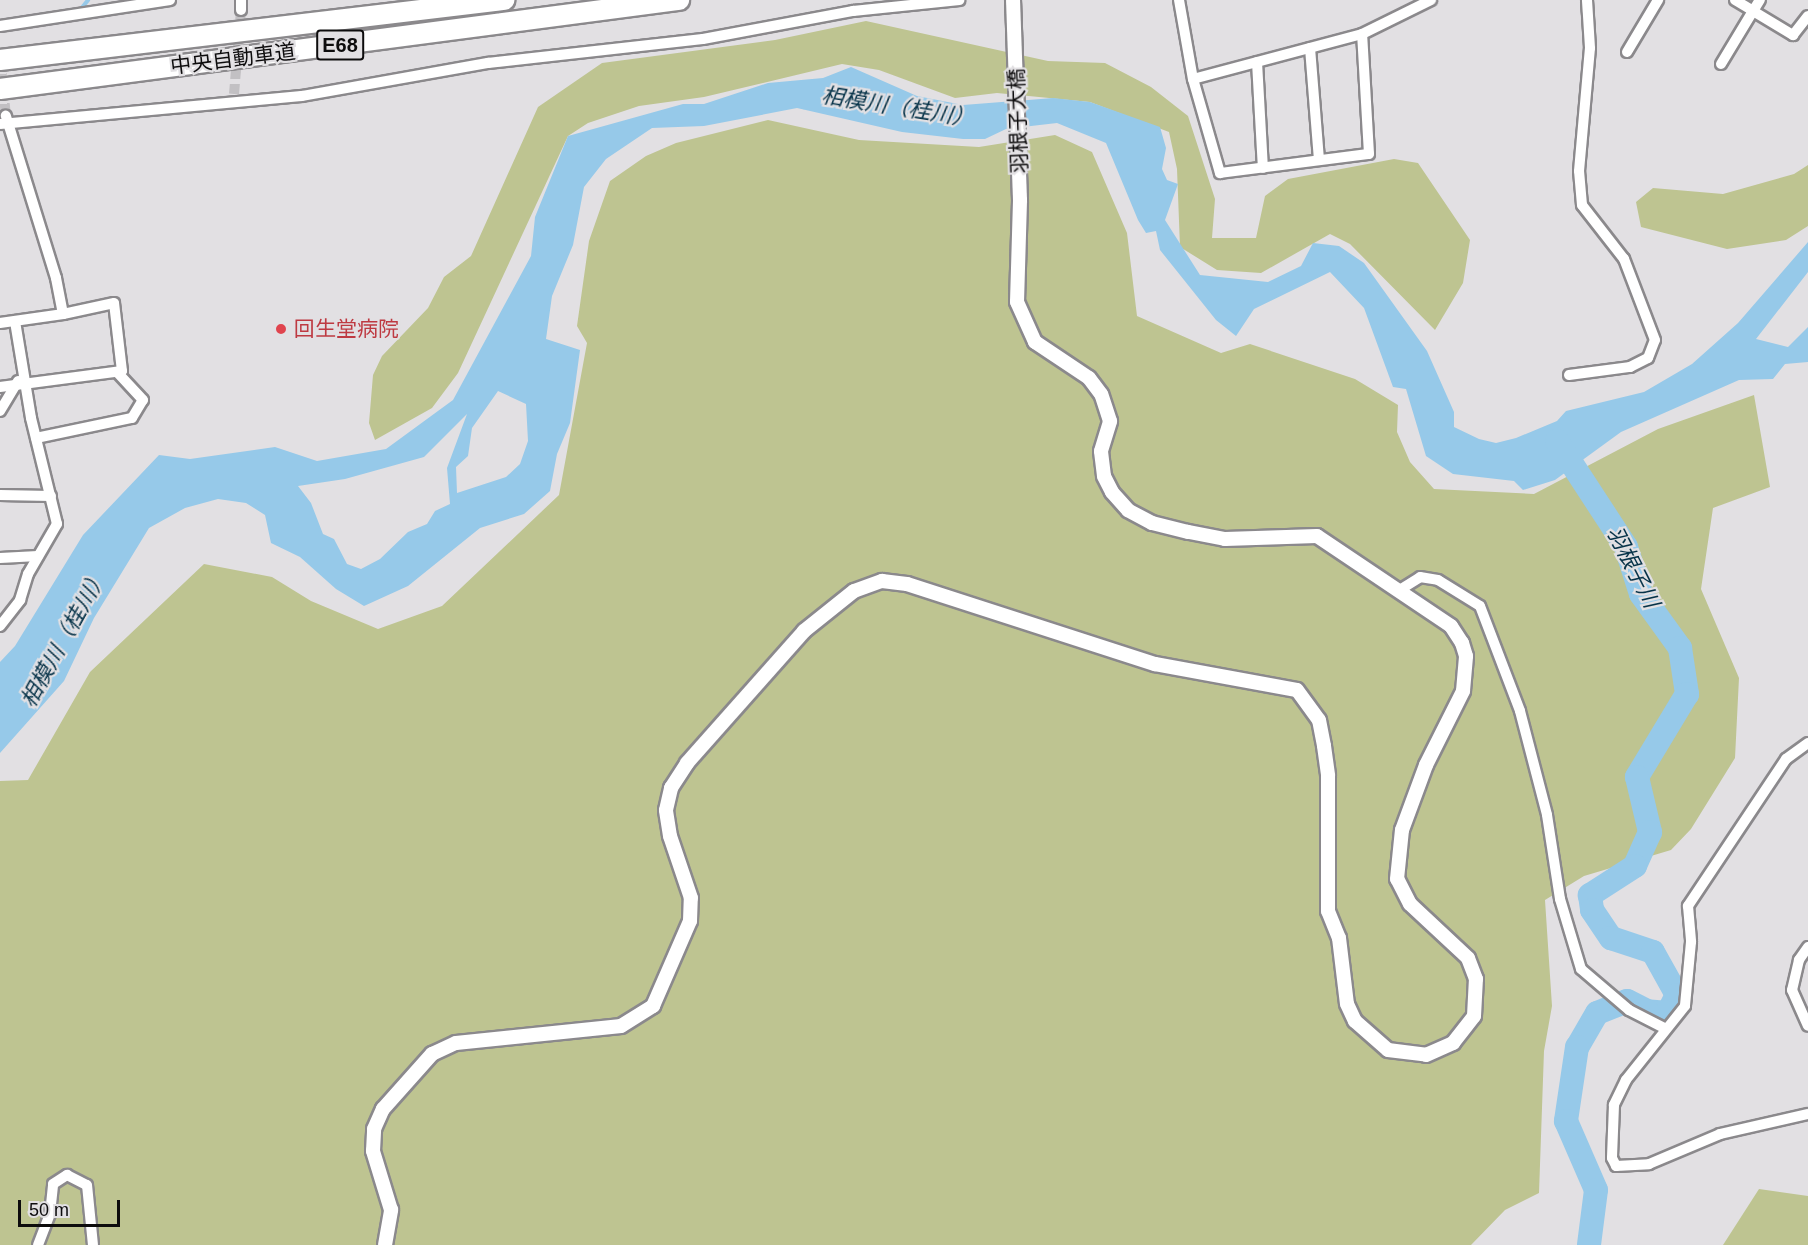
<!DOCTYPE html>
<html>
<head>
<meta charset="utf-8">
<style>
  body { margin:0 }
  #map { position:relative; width:1808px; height:1245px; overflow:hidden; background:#e2e0e3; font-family:Arial,"Noto Sans JP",sans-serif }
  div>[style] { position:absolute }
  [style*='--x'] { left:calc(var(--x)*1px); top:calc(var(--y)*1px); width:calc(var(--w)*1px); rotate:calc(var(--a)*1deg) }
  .green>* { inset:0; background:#bec491 }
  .water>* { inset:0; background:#96c9e9 }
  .stream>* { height:4px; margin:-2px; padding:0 2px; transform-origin:2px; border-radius:2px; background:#96c9e9 }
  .river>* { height:24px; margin:-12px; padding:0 12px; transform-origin:12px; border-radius:12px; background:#96c9e9 }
  .minor-tunnel>* { height:10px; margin-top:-5px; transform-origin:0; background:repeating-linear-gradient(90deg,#c2c0c3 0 10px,transparent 0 15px) }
  .roads { filter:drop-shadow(2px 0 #8b898c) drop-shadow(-2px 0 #8b898c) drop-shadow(0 2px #8b898c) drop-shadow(0 -2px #8b898c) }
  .minor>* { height:10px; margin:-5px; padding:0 5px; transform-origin:5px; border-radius:5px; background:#fff }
  .tertiary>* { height:14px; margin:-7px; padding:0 7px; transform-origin:7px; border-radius:7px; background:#fff }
  .motorway>* { height:20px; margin:-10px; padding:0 10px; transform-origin:10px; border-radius:10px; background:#fff }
  .dots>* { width:16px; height:16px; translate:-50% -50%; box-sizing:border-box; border:3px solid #e2e0e3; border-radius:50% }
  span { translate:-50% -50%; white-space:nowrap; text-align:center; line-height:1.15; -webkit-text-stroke:4.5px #e2e0e3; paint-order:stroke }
  .shield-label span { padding:2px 4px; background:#e2e0e3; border:2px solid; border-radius:4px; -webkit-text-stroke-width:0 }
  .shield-label { font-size:20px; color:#0d0c0d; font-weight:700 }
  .street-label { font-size:21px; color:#0d0c0d }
  .health-label { font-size:21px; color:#be3a42 }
  .left { translate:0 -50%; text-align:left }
  .water-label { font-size:22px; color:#073349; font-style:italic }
  .scale { position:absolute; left:18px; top:1200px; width:102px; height:27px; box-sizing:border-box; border:3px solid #0d0c0d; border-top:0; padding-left:8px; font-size:18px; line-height:21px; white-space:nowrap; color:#0d0c0d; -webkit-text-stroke:4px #e2e0e3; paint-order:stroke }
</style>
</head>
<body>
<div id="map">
  <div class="green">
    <i style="clip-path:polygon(866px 21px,1048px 61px,1105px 63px,1151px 87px,1188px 116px,1215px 199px,1212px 238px,1256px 238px,1265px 196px,1288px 179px,1394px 159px,1418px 163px,1470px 240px,1463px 283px,1435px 330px,1350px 244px,1330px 234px,1261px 273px,1217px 270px,1180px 247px,1177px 169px,1169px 132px,1090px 102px,997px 93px,955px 98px,879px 70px,842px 64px,704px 97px,639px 106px,588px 123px,568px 136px,458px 373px,432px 408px,375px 440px,369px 423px,373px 375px,382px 356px,428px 308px,444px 277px,471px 256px,538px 107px,602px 63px,775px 40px)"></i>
    <i style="clip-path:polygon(768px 120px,859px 140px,979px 147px,1055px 135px,1092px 152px,1127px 233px,1137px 316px,1221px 353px,1250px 344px,1355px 379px,1398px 405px,1397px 432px,1410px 462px,1434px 489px,1534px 494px,1658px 429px,1754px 395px,1770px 487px,1713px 508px,1701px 589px,1739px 678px,1735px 758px,1691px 829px,1671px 850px,1584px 876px,1545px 900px,1552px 1006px,1544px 1051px,1539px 1193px,1505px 1210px,1471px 1245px,0 1245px,0 781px,28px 780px,90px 672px,204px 564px,272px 577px,311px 601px,378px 629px,442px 606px,559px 495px,587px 343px,577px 326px,589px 241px,610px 181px,646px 156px,676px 143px)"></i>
    <i style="clip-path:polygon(1808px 165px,1808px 226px,1786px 240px,1727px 249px,1641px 227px,1636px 202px,1653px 188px,1723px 194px,1794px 174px)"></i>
    <i style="clip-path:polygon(1759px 1189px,1808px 1196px,1808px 1245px,1723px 1245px)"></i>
  </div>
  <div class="water">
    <i style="clip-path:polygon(evenodd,851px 67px,917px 96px,963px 105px,1053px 98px,1090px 102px,1160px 127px,1166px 148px,1162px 169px,1167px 180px,1178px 184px,1165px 220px,1200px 275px,1268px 282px,1301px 266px,1313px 243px,1339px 246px,1364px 263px,1427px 351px,1454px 412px,1454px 427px,1479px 439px,1496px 443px,1516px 438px,1557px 421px,1566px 411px,1644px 392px,1692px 364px,1738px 323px,1808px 242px,1808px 272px,1756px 339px,1788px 347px,1808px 327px,1808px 362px,1785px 364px,1773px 379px,1739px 380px,1621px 432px,1555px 480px,1523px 490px,1514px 481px,1453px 474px,1426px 456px,1406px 389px,1393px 387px,1364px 308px,1330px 272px,1254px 309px,1236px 336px,1216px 320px,1160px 250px,1156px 231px,1146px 233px,1138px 220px,1106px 143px,1057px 123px,1006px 129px,985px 139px,963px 139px,902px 132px,797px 108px,704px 126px,652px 128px,606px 159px,584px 187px,573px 245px,552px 296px,546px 339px,580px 350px,570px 423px,557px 454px,550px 491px,524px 514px,480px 528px,408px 586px,364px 606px,336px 589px,300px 557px,271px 543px,265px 515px,246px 503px,218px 499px,185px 508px,149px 528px,94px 618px,64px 681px,0 753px,0 662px,15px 646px,83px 535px,159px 455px,190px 459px,275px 447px,317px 461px,386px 449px,453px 400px,531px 256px,535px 217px,568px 136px,683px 104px,704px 104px,768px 83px,823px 78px,851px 67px,498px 391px,526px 404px,528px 441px,520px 464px,506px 477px,457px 493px,456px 467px,468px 456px,472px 428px,498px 391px,851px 67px,467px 414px,447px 468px,450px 504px,435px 511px,427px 524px,408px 532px,380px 559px,361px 569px,347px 564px,334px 539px,323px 534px,311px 503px,298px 486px,345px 479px,424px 457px,467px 414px)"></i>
  </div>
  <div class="stream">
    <i style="--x:80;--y:10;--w:13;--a:-51"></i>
  </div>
  <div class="river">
    <i style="--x:1557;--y:441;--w:126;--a:56.9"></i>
    <i style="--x:1626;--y:547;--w:49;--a:72.3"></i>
    <i style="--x:1641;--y:594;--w:67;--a:54.2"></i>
    <i style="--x:1680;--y:648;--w:47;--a:81.3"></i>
    <i style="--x:1687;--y:694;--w:97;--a:121.1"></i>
    <i style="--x:1637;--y:777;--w:57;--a:76.7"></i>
    <i style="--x:1650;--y:832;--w:37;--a:114"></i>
    <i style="--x:1635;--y:866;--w:54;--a:147.2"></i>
    <i style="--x:1590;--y:895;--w:15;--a:82"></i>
    <i style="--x:1592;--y:910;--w:34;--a:56"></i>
    <i style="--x:1611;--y:938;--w:44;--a:18.4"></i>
    <i style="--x:1653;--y:952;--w:49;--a:60.8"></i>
    <i style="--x:1677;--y:995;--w:20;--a:117"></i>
    <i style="--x:1668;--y:1013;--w:21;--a:-175"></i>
    <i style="--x:1647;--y:1011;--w:22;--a:-153"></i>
    <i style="--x:1627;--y:1001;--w:32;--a:158"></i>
    <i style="--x:1597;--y:1013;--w:39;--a:120"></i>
    <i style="--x:1577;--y:1047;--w:75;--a:98.5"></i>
    <i style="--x:1566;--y:1121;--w:75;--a:66.5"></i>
    <i style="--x:1596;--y:1190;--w:55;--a:97.3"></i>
  </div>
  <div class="minor-tunnel">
    <i style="--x:0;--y:59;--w:57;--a:84"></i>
    <i style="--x:234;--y:94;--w:84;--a:-85.2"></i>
  </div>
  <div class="roads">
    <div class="minor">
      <i style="--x:1179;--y:0;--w:80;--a:80"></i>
      <i style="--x:1193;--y:79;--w:98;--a:74"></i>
      <i style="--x:1220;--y:173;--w:150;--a:-7.3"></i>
      <i style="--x:1369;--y:154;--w:120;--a:-93.3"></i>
      <i style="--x:1735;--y:0;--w:21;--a:31"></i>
      <i style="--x:1753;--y:11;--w:13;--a:-58"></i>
      <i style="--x:241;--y:10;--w:10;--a:-90"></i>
      <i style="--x:0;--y:26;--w:172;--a:-8.7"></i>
      <i style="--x:1310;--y:48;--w:112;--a:85.4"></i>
      <i style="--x:1627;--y:52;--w:61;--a:-59.2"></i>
      <i style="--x:1257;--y:62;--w:106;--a:86.8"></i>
      <i style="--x:1721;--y:64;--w:62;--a:-58.9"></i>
      <i style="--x:1753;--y:11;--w:47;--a:31"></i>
      <i style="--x:1793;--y:35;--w:24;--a:-52"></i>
      <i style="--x:1193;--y:79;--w:175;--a:-14.9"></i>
      <i style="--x:1362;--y:34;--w:77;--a:-26.2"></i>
      <i style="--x:0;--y:124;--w:303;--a:-5.3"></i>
      <i style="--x:302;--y:96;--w:189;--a:-10.1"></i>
      <i style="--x:488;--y:63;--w:216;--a:-6.4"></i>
      <i style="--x:703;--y:39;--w:153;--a:-10.6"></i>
      <i style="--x:853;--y:11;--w:107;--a:-5.9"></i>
      <i style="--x:0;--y:323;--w:64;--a:-8.1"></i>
      <i style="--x:63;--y:314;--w:37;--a:-101"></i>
      <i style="--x:56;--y:278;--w:170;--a:-107.2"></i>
      <i style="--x:1569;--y:375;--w:62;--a:-7.5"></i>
      <i style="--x:1630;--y:367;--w:20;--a:-27"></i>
      <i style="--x:1648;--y:358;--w:19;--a:-69"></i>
      <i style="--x:1655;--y:340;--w:87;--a:-110.9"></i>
      <i style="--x:1624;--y:259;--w:68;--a:-127.9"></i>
      <i style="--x:1582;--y:205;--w:34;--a:-95"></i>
      <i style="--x:1579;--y:171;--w:123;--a:-84.9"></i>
      <i style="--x:1590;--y:48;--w:48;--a:-93.6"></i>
      <i style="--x:0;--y:387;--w:123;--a:-7.5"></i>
      <i style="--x:122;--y:371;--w:68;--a:-96.7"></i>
      <i style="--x:114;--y:303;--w:52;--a:167.8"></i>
      <i style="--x:0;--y:411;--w:35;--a:-59"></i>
      <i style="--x:36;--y:438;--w:98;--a:-11.8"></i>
      <i style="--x:132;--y:418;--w:21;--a:-59"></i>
      <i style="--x:143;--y:400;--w:38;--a:-133"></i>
      <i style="--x:0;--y:495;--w:51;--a:1.1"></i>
      <i style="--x:0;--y:558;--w:38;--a:-3"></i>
      <i style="--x:1398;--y:591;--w:26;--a:-32"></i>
      <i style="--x:1420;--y:577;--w:18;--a:9"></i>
      <i style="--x:1438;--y:580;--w:49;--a:31.8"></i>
      <i style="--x:1480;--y:606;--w:112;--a:69.1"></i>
      <i style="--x:1520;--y:711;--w:107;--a:75.4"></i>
      <i style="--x:1547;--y:815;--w:85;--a:81.2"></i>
      <i style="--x:1560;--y:899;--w:73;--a:73.3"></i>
      <i style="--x:1581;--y:969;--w:63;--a:40.5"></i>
      <i style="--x:1629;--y:1010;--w:39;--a:27"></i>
      <i style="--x:0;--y:626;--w:33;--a:-52"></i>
      <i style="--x:20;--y:600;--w:27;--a:-73"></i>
      <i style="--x:28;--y:574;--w:58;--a:-59.9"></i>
      <i style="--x:57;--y:524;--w:109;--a:-103.8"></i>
      <i style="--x:31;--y:418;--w:98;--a:-99.4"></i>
      <i style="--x:1808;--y:743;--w:27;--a:144"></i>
      <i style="--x:1786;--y:759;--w:177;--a:123.7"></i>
      <i style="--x:1688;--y:906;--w:36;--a:85"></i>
      <i style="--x:1691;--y:942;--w:64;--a:95.4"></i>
      <i style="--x:1685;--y:1006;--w:95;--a:128.6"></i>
      <i style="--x:1626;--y:1080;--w:28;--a:116"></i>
      <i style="--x:1614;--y:1105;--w:53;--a:92.2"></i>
      <i style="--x:1612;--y:1158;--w:9;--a:63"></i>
      <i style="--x:1616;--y:1166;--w:33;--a:-3"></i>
      <i style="--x:1649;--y:1164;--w:77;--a:-22.9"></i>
      <i style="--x:1720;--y:1134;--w:90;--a:-12.8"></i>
      <i style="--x:1808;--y:947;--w:16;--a:125"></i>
      <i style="--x:1799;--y:960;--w:31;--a:103"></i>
      <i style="--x:1792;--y:990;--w:39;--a:66"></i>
      <i style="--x:38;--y:1245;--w:33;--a:-69"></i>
      <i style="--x:50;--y:1214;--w:30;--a:-84"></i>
      <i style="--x:53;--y:1184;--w:17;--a:-33"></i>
      <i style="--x:67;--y:1175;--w:22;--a:27"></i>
      <i style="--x:87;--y:1185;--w:60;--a:84.3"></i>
    </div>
    <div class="tertiary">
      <i style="--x:385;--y:1245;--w:36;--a:-80"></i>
      <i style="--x:391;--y:1210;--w:62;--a:-107"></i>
      <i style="--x:373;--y:1151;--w:22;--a:-87"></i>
      <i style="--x:374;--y:1129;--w:22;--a:-66"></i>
      <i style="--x:383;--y:1109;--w:74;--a:-48.3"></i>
      <i style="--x:432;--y:1054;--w:26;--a:-25"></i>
      <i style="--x:456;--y:1043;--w:166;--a:-5.9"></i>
      <i style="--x:621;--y:1026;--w:38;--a:-32"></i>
      <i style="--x:653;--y:1006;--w:93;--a:-66.5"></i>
      <i style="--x:690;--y:921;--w:23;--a:-88"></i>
      <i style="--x:691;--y:898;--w:65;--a:-108.7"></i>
      <i style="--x:670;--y:836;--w:26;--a:-99"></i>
      <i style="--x:666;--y:810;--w:23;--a:-77"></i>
      <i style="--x:671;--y:788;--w:30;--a:-57"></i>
      <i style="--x:687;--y:763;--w:176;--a:-48.4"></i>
      <i style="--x:804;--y:631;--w:64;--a:-38.7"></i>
      <i style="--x:854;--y:591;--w:30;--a:-20"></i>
      <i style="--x:882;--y:581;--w:25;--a:7"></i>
      <i style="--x:907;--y:584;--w:261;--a:17.9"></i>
      <i style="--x:1155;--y:664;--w:144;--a:10.4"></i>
      <i style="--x:1297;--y:690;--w:37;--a:54"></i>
      <i style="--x:1319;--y:720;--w:26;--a:79"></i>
      <i style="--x:1324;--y:746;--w:30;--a:82"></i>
      <i style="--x:1328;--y:776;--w:135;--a:90"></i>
      <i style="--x:1328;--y:911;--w:29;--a:68"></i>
      <i style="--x:1339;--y:938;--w:66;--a:83.1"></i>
      <i style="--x:1347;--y:1004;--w:19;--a:65"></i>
      <i style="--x:1355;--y:1021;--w:44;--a:41.3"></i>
      <i style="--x:1388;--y:1050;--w:38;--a:7"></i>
      <i style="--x:1426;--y:1055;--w:30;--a:-24"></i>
      <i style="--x:1453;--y:1043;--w:34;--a:-52"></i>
      <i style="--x:1474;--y:1016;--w:37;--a:-87"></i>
      <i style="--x:1476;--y:979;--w:22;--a:-111"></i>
      <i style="--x:1468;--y:958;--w:79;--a:-137"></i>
      <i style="--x:1410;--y:904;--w:28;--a:-117"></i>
      <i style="--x:1397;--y:879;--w:49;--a:-84.2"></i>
      <i style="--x:1402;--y:830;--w:69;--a:-69.7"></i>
      <i style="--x:1426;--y:765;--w:83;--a:-63.4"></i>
      <i style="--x:1463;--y:691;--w:35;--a:-85"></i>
      <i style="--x:1466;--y:656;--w:14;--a:-107"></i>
      <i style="--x:1462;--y:643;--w:20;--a:-123"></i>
      <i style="--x:1451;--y:626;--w:161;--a:-146.1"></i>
      <i style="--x:1317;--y:536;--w:92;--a:178.1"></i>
      <i style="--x:1225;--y:539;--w:38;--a:-169"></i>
      <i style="--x:1188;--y:532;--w:37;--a:-166"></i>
      <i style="--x:1152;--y:523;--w:27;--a:-152"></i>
      <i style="--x:1128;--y:510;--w:24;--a:-132"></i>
      <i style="--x:1112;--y:492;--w:18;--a:-117"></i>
      <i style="--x:1104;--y:476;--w:25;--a:-97"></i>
      <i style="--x:1101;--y:451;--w:31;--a:-73"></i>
      <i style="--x:1110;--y:421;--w:28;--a:-108"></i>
      <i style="--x:1101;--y:394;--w:20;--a:-127"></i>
      <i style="--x:1089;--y:378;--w:65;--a:-146.3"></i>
      <i style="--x:1035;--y:342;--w:44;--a:-114.2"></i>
      <i style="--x:1017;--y:302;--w:102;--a:-88.3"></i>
      <i style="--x:1020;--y:200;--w:200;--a:-92"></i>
    </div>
    <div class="motorway">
      <i style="--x:0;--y:60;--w:508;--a:-6.79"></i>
      <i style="--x:0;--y:89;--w:685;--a:-7.47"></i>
    </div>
  </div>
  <div class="dots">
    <i style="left:281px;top:329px;background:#e0444e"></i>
  </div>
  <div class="shield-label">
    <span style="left:340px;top:45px">E68</span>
  </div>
  <div class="street-label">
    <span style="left:233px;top:59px;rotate:-7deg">中央自動車道</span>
    <span style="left:1018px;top:121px;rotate:-92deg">羽根子大橋</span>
  </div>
  <div class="health-label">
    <span class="left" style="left:294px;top:329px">回生堂病院</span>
  </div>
  <div class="water-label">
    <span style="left:898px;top:107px;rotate:9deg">相模川（桂川）</span>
    <span style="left:1633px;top:567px;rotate:63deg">羽根子川</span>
    <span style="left:64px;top:638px;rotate:-61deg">相模川（桂川）</span>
  </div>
  <div class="scale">50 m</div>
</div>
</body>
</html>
